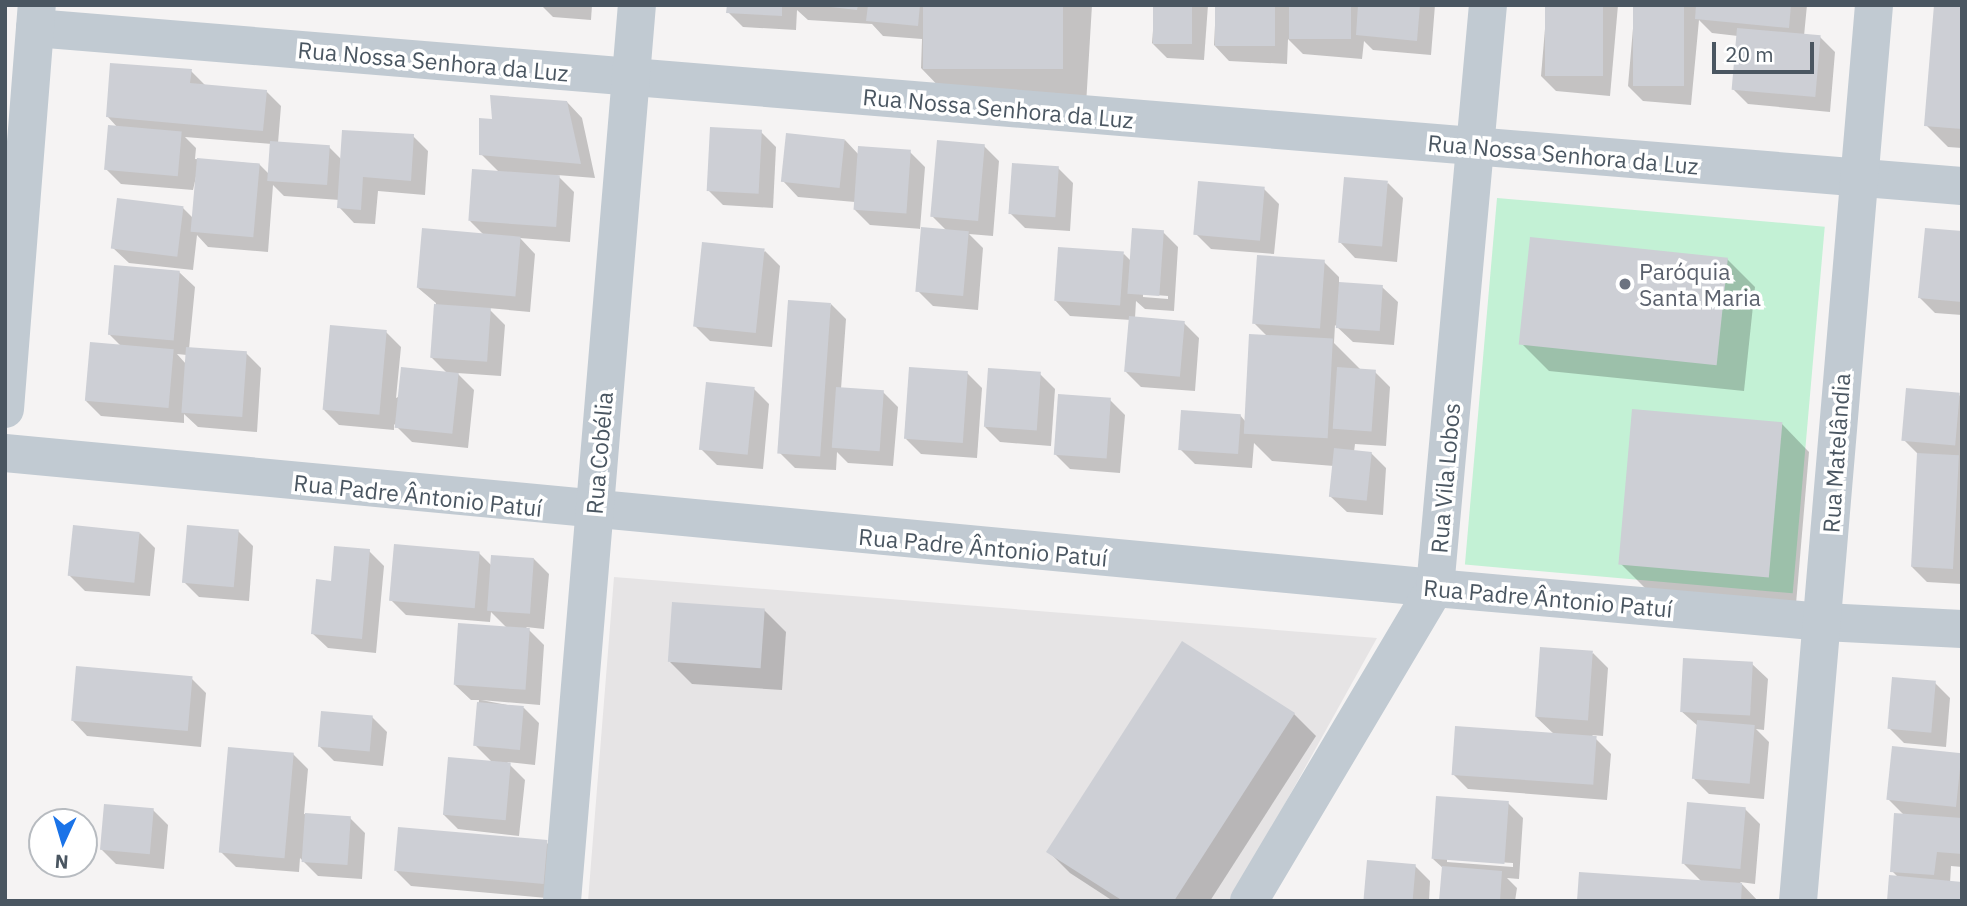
<!DOCTYPE html>
<html>
<head>
<meta charset="utf-8">
<style>
  body { margin:0 }
  #map { position:relative; width:1967px; height:906px; overflow:hidden; background:#f5f3f3; font-family:"IBM Plex Sans",sans-serif }
  div>[style] { position:absolute }
  [style*='--x'] { left:calc(var(--x)*1px); top:calc(var(--y)*1px); width:calc(var(--w)*1px); rotate:calc(var(--a)*1deg) }
  .education>* { inset:0; background:#e6e4e5 }
  .green>* { inset:0; background:#c3f1d5; transform-origin:0 0 }
  .shadow>* { inset:0; background:#0003 }
  .building>* { inset:0; background:#cdcfd5; transform-origin:0 0 }
  .street>* { height:38px; margin:-19px; padding:0 19px; transform-origin:19px; border-radius:19px; background:#c1cad2 }
  .dots>* { width:19px; height:19px; translate:-50% -50%; box-sizing:border-box; border:4px solid #fff; border-radius:50% }
  span { translate:-50% -50%; white-space:nowrap; text-align:center; line-height:1.15; -webkit-text-stroke:7px #fff; paint-order:stroke }
  .street-label { font-size:23px; color:#4a5661 }
  .worship-label { font-size:23px; color:#5b616d }
  .left { translate:0 -50%; text-align:left }
  .frame { position:absolute; inset:0; border:7px solid #4a5661; pointer-events:none }
  .north { position:absolute; left:28px; top:808px; width:70px; height:70px; box-sizing:border-box; background:#fff; border:2px solid #b7bbc0; border-radius:50%; rotate:184deg; font-size:19px; font-weight:700; line-height:28px; text-align:center; color:#4a5661 }
  .north::after { content:''; display:block; margin:auto; width:24px; height:32px; background:#1a73e8; clip-path:polygon(50% 0,100% 100%,50% 72%,0 100%) }
  .scale { position:absolute; left:1712px; top:42px; width:102px; height:32px; box-sizing:border-box; border:4px solid #4a5661; border-top:0; padding-left:9px; font-size:21px; line-height:24px; white-space:nowrap; color:#4a5661; -webkit-text-stroke:5px #fff; paint-order:stroke }
</style>
</head>
<body>
<div id="map">
  <div class="education">
    <i style="clip-path:polygon(614px 577px,1377px 638px,1231px 901px,588px 901px)"></i>
  </div>
  <div class="green">
    <i style="left:1497px;top:198px;width:329px;height:368px;rotate:5deg"></i>
  </div>
  <div class="shadow">
    <i style="clip-path:polygon(541px 5px,592px 5px,591px 20px,553px 17px)"></i>
    <i style="clip-path:polygon(728px 5px,1092px 5px,1086px 105px,948px 96px,921px 68px,922px 39px,883px 36px,872px 24px,808px 20px,797px 10px,796px 30px,743px 27px,728px 12px)"></i>
    <i style="clip-path:polygon(1155px 5px,1208px 5px,1204px 60px,1167px 58px,1152px 43px)"></i>
    <i style="clip-path:polygon(1216px 5px,1435px 5px,1431px 55px,1373px 50px,1364px 41px,1362px 59px,1303px 54px,1288px 39px,1287px 64px,1229px 61px,1214px 45px)"></i>
    <i style="clip-path:polygon(1547px 5px,1618px 5px,1610px 96px,1556px 91px,1541px 76px)"></i>
    <i style="clip-path:polygon(1635px 5px,1807px 5px,1804px 36px,1820px 37px,1835px 52px,1830px 112px,1748px 104px,1733px 89px,1738px 36px,1712px 33px,1699px 20px,1691px 105px,1643px 101px,1628px 86px)"></i>
    <i style="clip-path:polygon(1962px 5px,1962px 148px,1948px 147px,1926px 125px)"></i>
    <i style="clip-path:polygon(evenodd,191px 71px,206px 86px,266px 91px,281px 106px,278px 143px,329px 147px,342px 160px,413px 136px,428px 151px,425px 195px,378px 191px,375px 224px,354px 223px,339px 207px,340px 200px,284px 196px,273px 185px,268px 252px,208px 247px,197px 235px,193px 270px,129px 263px,113px 248px,183px 208px,194px 219px,198px 168px,193px 190px,121px 184px,106px 169px,118px 128px,108px 117px,191px 71px,185px 137px,272px 144px,270px 175px,259px 164px,195px 159px,196px 148px,185px 137px)"></i>
    <i style="clip-path:polygon(567px 102px,582px 118px,595px 178px,557px 175px,574px 192px,570px 242px,520px 238px,535px 254px,530px 312px,488px 308px,505px 325px,501px 376px,457px 373px,474px 390px,468px 448px,412px 442px,394px 424px,394px 430px,339px 425px,324px 410px,386px 332px,401px 347px,396px 398px,448px 374px,431px 357px,436px 303px,418px 288px,484px 235px,470px 221px,500px 173px,481px 154px,494px 121px)"></i>
    <i style="clip-path:polygon(761px 132px,776px 147px,773px 208px,723px 205px,708px 190px)"></i>
    <i style="clip-path:polygon(845px 140px,859px 155px,910px 152px,925px 167px,920px 229px,947px 231px,933px 217px,984px 146px,999px 161px,993px 236px,969px 234px,983px 248px,978px 310px,933px 306px,918px 291px,922px 229px,870px 225px,855px 210px,855px 202px,798px 197px,783px 181px)"></i>
    <i style="clip-path:polygon(1058px 168px,1073px 183px,1070px 231px,1025px 228px,1010px 213px)"></i>
    <i style="clip-path:polygon(1388px 183px,1403px 198px,1397px 262px,1355px 258px,1340px 242px)"></i>
    <i style="clip-path:polygon(1264px 189px,1279px 204px,1274px 254px,1211px 249px,1196px 234px)"></i>
    <i style="clip-path:polygon(evenodd,1163px 232px,1178px 247px,1174px 311px,1145px 309px,1136px 301px,1135px 318px,1184px 323px,1199px 338px,1195px 391px,1141px 387px,1126px 372px,1131px 320px,1070px 316px,1055px 300px,1124px 254px,1132px 262px,1163px 232px,1143px 294px,1168px 296px,1168px 299px,1143px 297px,1143px 294px)"></i>
    <i style="clip-path:polygon(1962px 233px,1962px 315px,1935px 313px,1920px 298px)"></i>
    <i style="clip-path:polygon(765px 251px,780px 266px,772px 347px,710px 341px,695px 326px)"></i>
    <i style="clip-path:polygon(1727px 259px,1755px 287px,1744px 391px,1549px 371px,1521px 343px)"></i>
    <i style="clip-path:polygon(1324px 262px,1339px 277px,1339px 283px,1382px 287px,1398px 302px,1394px 345px,1353px 342px,1335px 325px,1334px 343px,1360px 369px,1375px 372px,1390px 387px,1386px 446px,1355px 444px,1354px 452px,1371px 453px,1386px 468px,1383px 515px,1347px 512px,1331px 497px,1334px 466px,1272px 461px,1254px 443px,1252px 468px,1195px 464px,1180px 449px,1240px 415px,1245px 421px,1268px 337px,1254px 323px)"></i>
    <i style="clip-path:polygon(evenodd,179px 272px,195px 287px,189px 349px,246px 353px,261px 368px,257px 432px,198px 427px,184px 414px,184px 423px,101px 416px,86px 401px,121px 346px,109px 334px,179px 272px,177px 354px,187px 355px,186px 364px,177px 354px)"></i>
    <i style="clip-path:polygon(831px 304px,846px 319px,841px 389px,883px 392px,898px 407px,893px 466px,848px 463px,837px 452px,836px 470px,795px 468px,780px 453px)"></i>
    <i style="clip-path:polygon(967px 373px,982px 388px,977px 458px,921px 454px,906px 439px)"></i>
    <i style="clip-path:polygon(1040px 374px,1055px 389px,1051px 446px,1000px 442px,985px 427px)"></i>
    <i style="clip-path:polygon(754px 389px,769px 404px,763px 469px,717px 465px,702px 450px)"></i>
    <i style="clip-path:polygon(1960px 395px,1962px 584px,1927px 582px,1912px 567px,1919px 455px,1904px 440px)"></i>
    <i style="clip-path:polygon(1110px 400px,1125px 415px,1120px 473px,1070px 469px,1055px 454px)"></i>
    <i style="clip-path:polygon(1782px 424px,1809px 452px,1796px 604px,1648px 591px,1620px 563px)"></i>
    <i style="clip-path:polygon(238px 531px,253px 546px,249px 601px,199px 597px,184px 582px)"></i>
    <i style="clip-path:polygon(140px 533px,155px 548px,150px 596px,85px 591px,70px 576px)"></i>
    <i style="clip-path:polygon(369px 551px,384px 566px,376px 653px,328px 648px,312px 633px)"></i>
    <i style="clip-path:polygon(479px 553px,492px 566px,534px 559px,549px 574px,544px 629px,526px 627px,544px 645px,540px 705px,481px 700px,524px 708px,539px 723px,535px 765px,507px 762px,525px 780px,519px 836px,458px 829px,443px 814px,493px 763px,475px 745px,479px 700px,471px 700px,455px 685px,508px 629px,491px 612px,490px 622px,406px 615px,391px 600px)"></i>
    <i style="clip-path:polygon(764px 610px,786px 632px,782px 690px,692px 684px,670px 662px)"></i>
    <i style="clip-path:polygon(1182px 643px,1294px 714px,1316px 736px,1210px 901px,1113px 901px,1070px 873px,1048px 851px)"></i>
    <i style="clip-path:polygon(1593px 653px,1608px 668px,1603px 736px,1592px 735px,1611px 754px,1607px 800px,1468px 789px,1453px 774px,1555px 735px,1536px 717px)"></i>
    <i style="clip-path:polygon(1752px 664px,1768px 679px,1764px 730px,1756px 729px,1769px 742px,1764px 799px,1709px 794px,1694px 779px,1698px 726px,1681px 711px)"></i>
    <i style="clip-path:polygon(191px 678px,206px 693px,201px 747px,87px 736px,72px 720px)"></i>
    <i style="clip-path:polygon(1935px 683px,1950px 698px,1946px 747px,1904px 743px,1889px 728px)"></i>
    <i style="clip-path:polygon(372px 717px,387px 732px,383px 766px,334px 761px,319px 746px)"></i>
    <i style="clip-path:polygon(293px 754px,308px 769px,304px 814px,350px 818px,365px 833px,362px 879px,318px 876px,300px 858px,299px 872px,236px 867px,221px 852px)"></i>
    <i style="clip-path:polygon(1962px 755px,1962px 867px,1951px 866px,1950px 883px,1899px 878px,1892px 871px,1905px 816px,1888px 799px)"></i>
    <i style="clip-path:polygon(evenodd,1508px 803px,1523px 818px,1519px 879px,1507px 878px,1517px 888px,1515px 901px,1441px 901px,1444px 869px,1433px 859px,1508px 803px,1447px 859px,1513px 863px,1513px 867px,1447px 862px,1447px 859px)"></i>
    <i style="clip-path:polygon(1745px 809px,1760px 824px,1755px 884px,1740px 882px,1758px 901px,1578px 901px,1702px 882px,1684px 864px)"></i>
    <i style="clip-path:polygon(153px 810px,168px 825px,164px 869px,116px 864px,101px 849px)"></i>
    <i style="clip-path:polygon(546px 842px,561px 857px,558px 899px,411px 886px,396px 871px)"></i>
    <i style="clip-path:polygon(1415px 866px,1430px 881px,1429px 901px,1365px 901px)"></i>
  </div>
  <div class="building">
    <i style="clip-path:polygon(727px 5px,782px 5px,782px 16px,726px 13px)"></i>
    <i style="clip-path:polygon(813px 5px,858px 5px,857px 10px)"></i>
    <i style="clip-path:polygon(868px 5px,920px 5px,918px 26px,866px 21px)"></i>
    <i style="left:923px;top:5px;width:140px;height:64px"></i>
    <i style="left:1153px;top:5px;width:39px;height:39px"></i>
    <i style="left:1215px;top:5px;width:60px;height:41px"></i>
    <i style="left:1289px;top:5px;width:62px;height:34px"></i>
    <i style="clip-path:polygon(1358px 5px,1420px 5px,1417px 41px,1356px 35px)"></i>
    <i style="left:1545px;top:5px;width:58px;height:71px"></i>
    <i style="left:1633px;top:5px;width:51px;height:81px"></i>
    <i style="clip-path:polygon(1696px 5px,1791px 5px,1789px 28px,1695px 19px)"></i>
    <i style="clip-path:polygon(1934px 5px,1962px 5px,1962px 129px,1924px 126px)"></i>
    <i style="left:1737px;top:28px;width:84px;height:62px;rotate:5deg"></i>
    <i style="clip-path:polygon(110px 63px,192px 69px,190px 83px,267px 90px,263px 131px,106px 117px)"></i>
    <i style="clip-path:polygon(490px 95px,567px 101px,581px 164px,479px 155px,479px 118px,492px 119px)"></i>
    <i style="left:108px;top:125px;width:74px;height:45px;rotate:5deg"></i>
    <i style="left:710px;top:127px;width:52px;height:64px;rotate:3deg"></i>
    <i style="clip-path:polygon(342px 130px,414px 134px,411px 181px,363px 177px,361px 210px,337px 208px)"></i>
    <i style="left:786px;top:133px;width:59px;height:49px;rotate:6deg"></i>
    <i style="left:937px;top:140px;width:48px;height:77px;rotate:5deg"></i>
    <i style="left:270px;top:141px;width:60px;height:40px;rotate:4deg"></i>
    <i style="left:858px;top:146px;width:53px;height:64px;rotate:4deg"></i>
    <i style="left:197px;top:158px;width:63px;height:74px;rotate:5deg"></i>
    <i style="left:1012px;top:163px;width:47px;height:51px;rotate:4deg"></i>
    <i style="left:472px;top:169px;width:88px;height:52px;rotate:4deg"></i>
    <i style="left:1344px;top:177px;width:44px;height:66px;rotate:5deg"></i>
    <i style="left:1198px;top:181px;width:67px;height:54px;rotate:5deg"></i>
    <i style="left:117px;top:198px;width:67px;height:51px;rotate:7deg"></i>
    <i style="left:921px;top:227px;width:48px;height:65px;rotate:5deg"></i>
    <i style="left:422px;top:228px;width:99px;height:60px;rotate:5deg"></i>
    <i style="left:1132px;top:228px;width:32px;height:66px;rotate:4deg"></i>
    <i style="clip-path:polygon(1925px 228px,1962px 231px,1962px 302px,1918px 298px)"></i>
    <i style="left:1530px;top:237px;width:199px;height:108px;rotate:6deg"></i>
    <i style="left:702px;top:242px;width:63px;height:85px;rotate:6deg"></i>
    <i style="left:1058px;top:247px;width:66px;height:54px;rotate:4deg"></i>
    <i style="left:1257px;top:255px;width:68px;height:69px;rotate:4deg"></i>
    <i style="left:114px;top:265px;width:66px;height:70px;rotate:5deg"></i>
    <i style="left:1339px;top:282px;width:44px;height:46px;rotate:4deg"></i>
    <i style="left:788px;top:300px;width:43px;height:154px;rotate:4deg"></i>
    <i style="left:434px;top:304px;width:57px;height:54px;rotate:4deg"></i>
    <i style="left:1129px;top:316px;width:56px;height:56px;rotate:5deg"></i>
    <i style="left:330px;top:325px;width:57px;height:85px;rotate:5deg"></i>
    <i style="left:1249px;top:334px;width:84px;height:100px;rotate:3deg"></i>
    <i style="left:90px;top:342px;width:84px;height:59px;rotate:5deg"></i>
    <i style="left:186px;top:347px;width:61px;height:66px;rotate:4deg"></i>
    <i style="left:401px;top:367px;width:58px;height:61px;rotate:6deg"></i>
    <i style="left:909px;top:367px;width:59px;height:72px;rotate:4deg"></i>
    <i style="left:1337px;top:367px;width:39px;height:62px;rotate:4deg"></i>
    <i style="left:988px;top:368px;width:53px;height:59px;rotate:4deg"></i>
    <i style="left:706px;top:382px;width:49px;height:68px;rotate:6deg"></i>
    <i style="left:836px;top:387px;width:48px;height:61px;rotate:4deg"></i>
    <i style="left:1906px;top:388px;width:54px;height:53px;rotate:5deg"></i>
    <i style="left:1058px;top:394px;width:53px;height:61px;rotate:4deg"></i>
    <i style="left:1632px;top:409px;width:151px;height:156px;rotate:5deg"></i>
    <i style="left:1181px;top:410px;width:60px;height:40px;rotate:4deg"></i>
    <i style="left:1334px;top:448px;width:38px;height:49px;rotate:6deg"></i>
    <i style="left:1917px;top:453px;width:42px;height:114px;rotate:3deg"></i>
    <i style="left:73px;top:525px;width:67px;height:51px;rotate:6deg"></i>
    <i style="left:187px;top:525px;width:52px;height:58px;rotate:5deg"></i>
    <i style="left:394px;top:544px;width:86px;height:57px;rotate:5deg"></i>
    <i style="clip-path:polygon(334px 546px,370px 549px,362px 639px,311px 634px,316px 579px,331px 581px)"></i>
    <i style="left:491px;top:555px;width:43px;height:56px;rotate:4deg"></i>
    <i style="left:672px;top:602px;width:93px;height:60px;rotate:4deg"></i>
    <i style="left:458px;top:623px;width:72px;height:62px;rotate:4deg"></i>
    <i style="clip-path:polygon(1182px 641px,1295px 713px,1174px 901px,1123px 901px,1046px 852px)"></i>
    <i style="left:1540px;top:647px;width:53px;height:70px;rotate:4deg"></i>
    <i style="left:1683px;top:658px;width:70px;height:54px;rotate:3deg"></i>
    <i style="left:76px;top:666px;width:117px;height:55px;rotate:5deg"></i>
    <i style="left:1892px;top:677px;width:44px;height:52px;rotate:5deg"></i>
    <i style="left:477px;top:702px;width:47px;height:44px;rotate:5deg"></i>
    <i style="left:321px;top:711px;width:52px;height:36px;rotate:5deg"></i>
    <i style="left:1697px;top:720px;width:58px;height:59px;rotate:5deg"></i>
    <i style="left:1455px;top:726px;width:142px;height:49px;rotate:4deg"></i>
    <i style="left:1892px;top:746px;width:70px;height:54px;rotate:6deg"></i>
    <i style="left:228px;top:747px;width:66px;height:106px;rotate:5deg"></i>
    <i style="left:448px;top:757px;width:63px;height:58px;rotate:5deg"></i>
    <i style="left:1436px;top:796px;width:73px;height:63px;rotate:4deg"></i>
    <i style="left:1687px;top:802px;width:59px;height:62px;rotate:5deg"></i>
    <i style="left:104px;top:804px;width:50px;height:46px;rotate:5deg"></i>
    <i style="left:305px;top:813px;width:46px;height:49px;rotate:4deg"></i>
    <i style="clip-path:polygon(1894px 813px,1962px 818px,1962px 854px,1937px 852px,1934px 875px,1890px 872px)"></i>
    <i style="left:398px;top:827px;width:150px;height:44px;rotate:5deg"></i>
    <i style="left:1367px;top:860px;width:49px;height:41px;rotate:5deg"></i>
    <i style="clip-path:polygon(1442px 866px,1502px 871px,1500px 901px,1439px 901px)"></i>
    <i style="clip-path:polygon(1579px 872px,1742px 883px,1741px 901px,1577px 901px)"></i>
    <i style="clip-path:polygon(1889px 875px,1962px 882px,1962px 901px,1887px 901px)"></i>
  </div>
  <div class="street">
    <i style="--x:35;--y:28;--w:1933;--a:4.69"></i>
    <i style="--x:5;--y:409;--w:405;--a:-85.5"></i>
    <i style="--x:5;--y:453;--w:1436;--a:5.39"></i>
    <i style="--x:1435;--y:588;--w:390;--a:5"></i>
    <i style="--x:1824;--y:622;--w:138;--a:2.9"></i>
    <i style="--x:562;--y:901;--w:899;--a:-85.22"></i>
    <i style="--x:1249;--y:901;--w:364;--a:-59.3"></i>
    <i style="--x:1435;--y:588;--w:585;--a:-84.81"></i>
    <i style="--x:1798;--y:901;--w:899;--a:-85.15"></i>
  </div>
  <div class="dots">
    <i style="left:1625px;top:284px;background:#6b7280"></i>
  </div>
  <div class="street-label">
    <span style="left:433px;top:61px;rotate:5deg">Rua Nossa Senhora da Luz</span>
    <span style="left:998px;top:108px;rotate:5deg">Rua Nossa Senhora da Luz</span>
    <span style="left:1563px;top:154px;rotate:5deg">Rua Nossa Senhora da Luz</span>
    <span style="left:599px;top:453px;rotate:-85deg">Rua Cobélia</span>
    <span style="left:1836px;top:453px;rotate:-86deg">Rua Matelândia</span>
    <span style="left:1445px;top:478px;rotate:-85deg">Rua Vila Lobos</span>
    <span style="left:418px;top:495px;rotate:6deg">Rua Padre Ântonio Patuí</span>
    <span style="left:983px;top:547px;rotate:5deg">Rua Padre Ântonio Patuí</span>
    <span style="left:1548px;top:598px;rotate:5deg">Rua Padre Ântonio Patuí</span>
  </div>
  <div class="worship-label">
    <span class="left" style="left:1639px;top:284px">Paróquia<br>Santa Maria</span>
  </div>
  <div class="frame"></div>
  <div class="north">N</div>
  <div class="scale">20 m</div>
</div>
</body>
</html>
